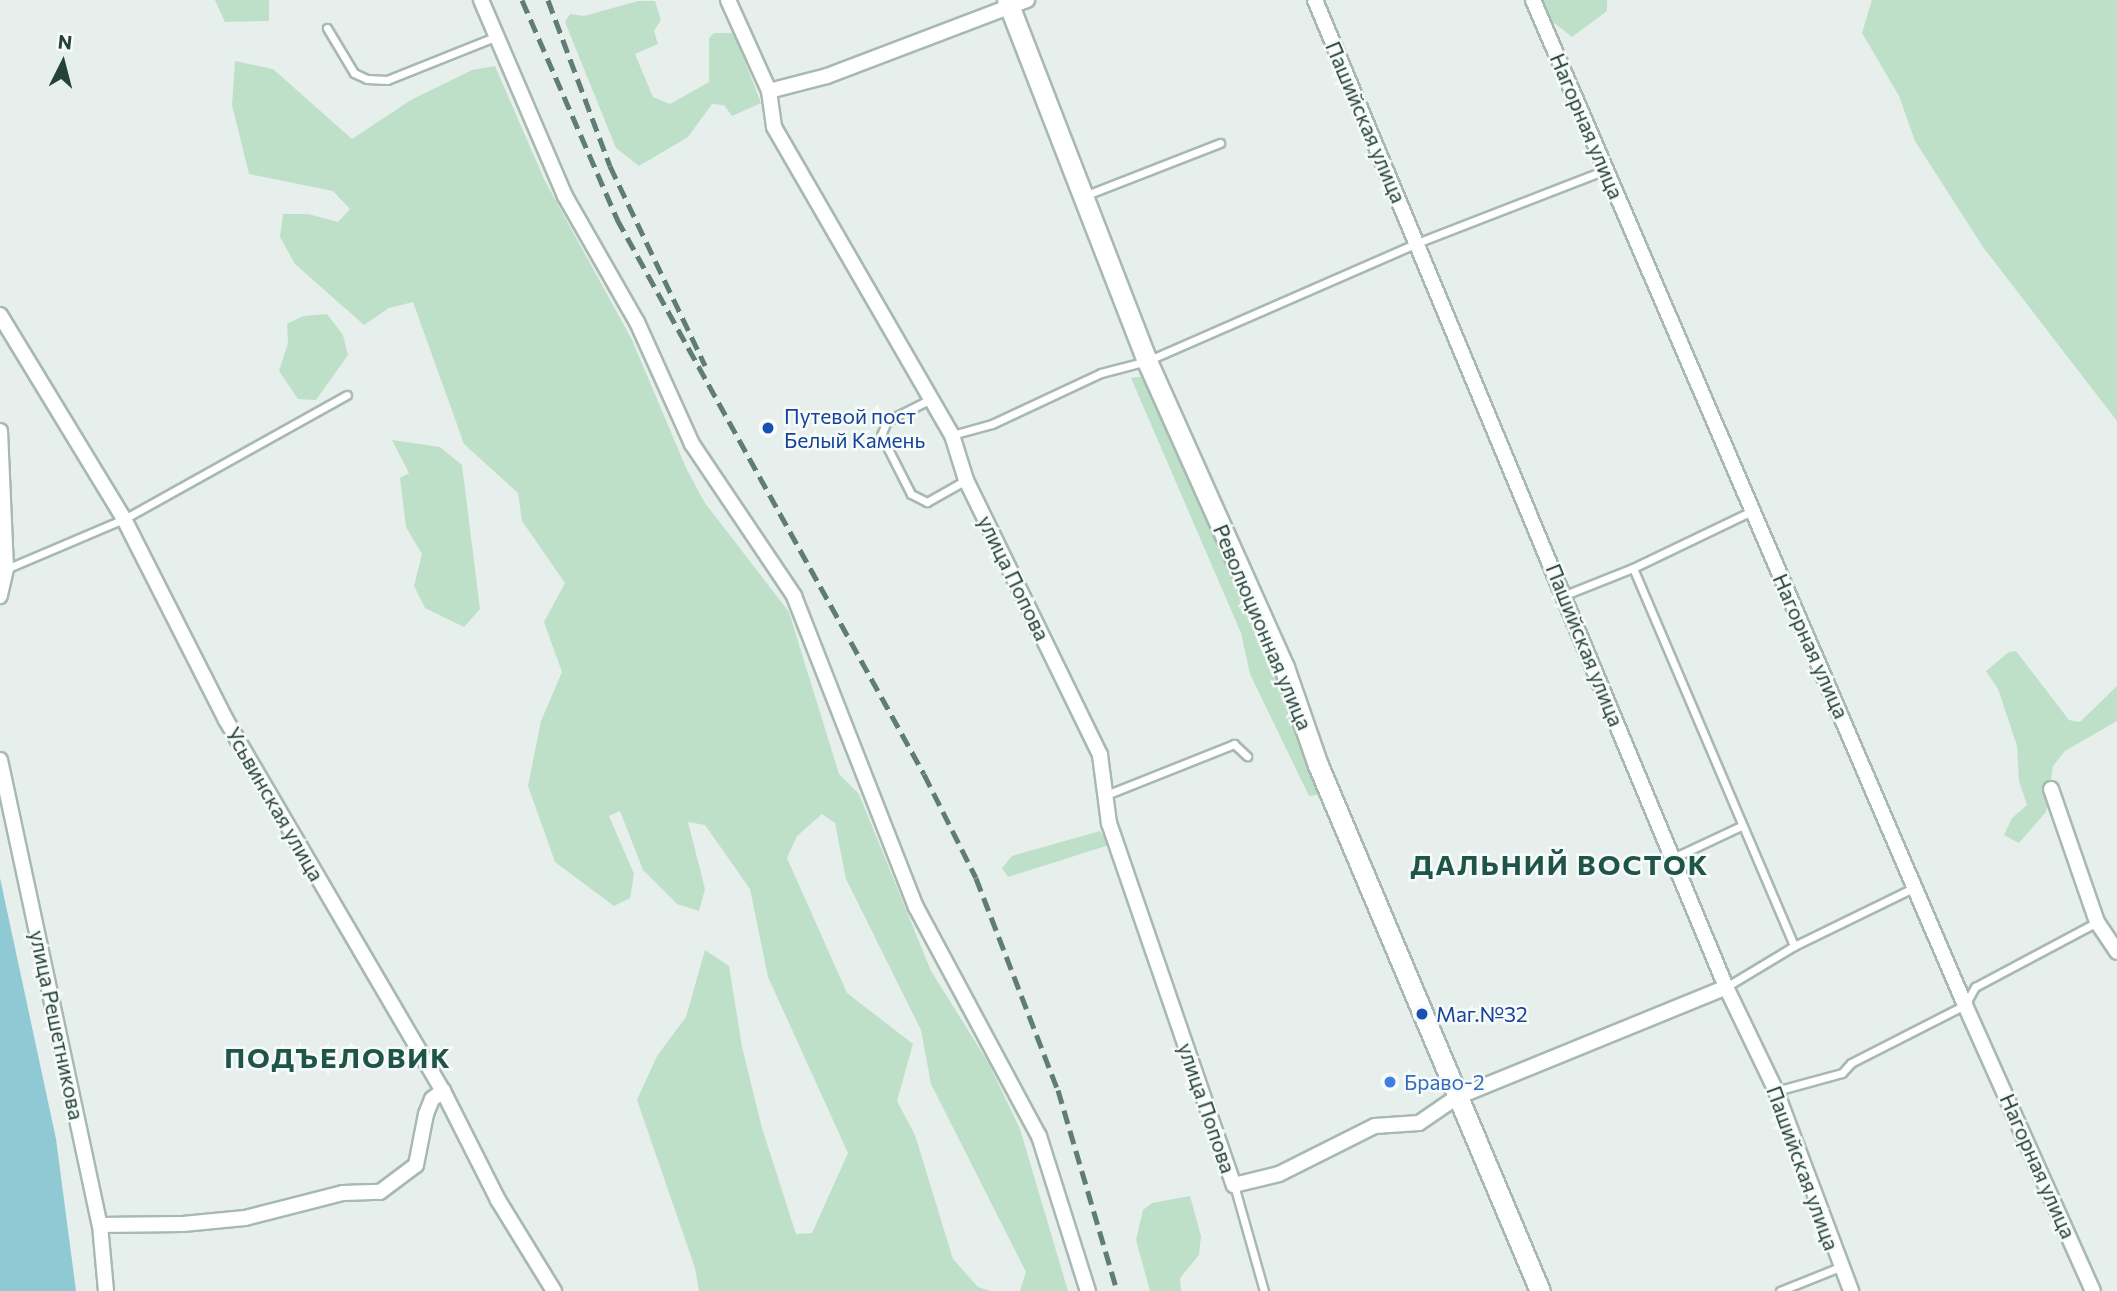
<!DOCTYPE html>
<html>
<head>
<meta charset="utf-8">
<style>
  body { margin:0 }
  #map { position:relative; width:2117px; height:1291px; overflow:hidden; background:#e6efeb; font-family:Commissioner,sans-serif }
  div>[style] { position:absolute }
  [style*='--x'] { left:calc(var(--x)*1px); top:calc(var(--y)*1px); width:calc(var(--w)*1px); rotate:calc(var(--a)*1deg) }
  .green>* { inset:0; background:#bfe0c8 }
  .water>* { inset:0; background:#8ec9d4 }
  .roads { filter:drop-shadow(2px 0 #a8b8b2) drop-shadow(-2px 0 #a8b8b2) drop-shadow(0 2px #a8b8b2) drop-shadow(0 -2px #a8b8b2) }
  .lane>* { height:7px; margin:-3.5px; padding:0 3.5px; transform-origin:3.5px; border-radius:3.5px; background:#fff }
  .street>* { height:14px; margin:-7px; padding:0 7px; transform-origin:7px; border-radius:7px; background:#fff }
  .secondary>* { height:19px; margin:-9.5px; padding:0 9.5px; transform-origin:9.5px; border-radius:9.5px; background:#fff }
  .rail>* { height:5px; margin-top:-2.5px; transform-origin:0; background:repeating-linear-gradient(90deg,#5f7d75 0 14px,transparent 0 21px) }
  .dots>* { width:19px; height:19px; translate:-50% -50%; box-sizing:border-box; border:4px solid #f7fbf9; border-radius:50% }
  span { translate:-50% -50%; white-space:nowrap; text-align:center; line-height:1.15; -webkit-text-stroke:5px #f7fbf9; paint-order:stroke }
  .street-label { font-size:21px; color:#24423a }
  .transit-label { font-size:21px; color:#164399 }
  .left { translate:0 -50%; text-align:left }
  .shop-label { font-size:21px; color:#366cbe }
  .district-label { font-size:28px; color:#1f5548; font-weight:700; letter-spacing:2px }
  .north { position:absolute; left:28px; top:28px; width:70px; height:70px; -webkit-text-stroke:5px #f7fbf9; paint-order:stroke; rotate:6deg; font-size:19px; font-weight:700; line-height:28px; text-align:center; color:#24423a }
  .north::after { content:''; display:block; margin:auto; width:24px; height:32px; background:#24423a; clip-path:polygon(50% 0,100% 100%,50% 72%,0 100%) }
</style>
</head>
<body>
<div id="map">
  <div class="green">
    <i style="clip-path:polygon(215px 0,269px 0,269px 21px,225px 22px)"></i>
    <i style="clip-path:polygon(1542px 0,1607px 0,1607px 11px,1572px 37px,1548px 18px)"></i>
    <i style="clip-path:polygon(1872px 0,2117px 0,2117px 421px,1983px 247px,1915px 141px,1899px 96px,1862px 33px)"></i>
    <i style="clip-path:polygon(638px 1px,655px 1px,661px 20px,654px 31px,658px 44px,635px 54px,653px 97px,670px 104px,709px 82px,709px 38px,714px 33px,734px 33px,761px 103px,732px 116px,724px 105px,712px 104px,688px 137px,639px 166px,616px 148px,565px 22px,570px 14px,584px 16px)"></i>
    <i style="clip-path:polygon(235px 61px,273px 69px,352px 139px,411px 100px,472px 70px,495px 66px,544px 179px,632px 340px,687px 470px,705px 503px,789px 612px,839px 774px,859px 794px,931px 971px,988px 1062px,1020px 1129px,1068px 1291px,1020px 1291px,1026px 1272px,931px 1084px,921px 1030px,846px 879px,835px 823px,822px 814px,797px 836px,787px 858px,847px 993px,913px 1044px,897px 1101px,915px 1135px,953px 1259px,978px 1287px,990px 1291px,699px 1291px,695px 1268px,637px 1100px,657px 1056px,686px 1017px,705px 950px,729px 966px,742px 1047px,762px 1128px,796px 1234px,812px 1233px,848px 1153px,768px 977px,750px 889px,705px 825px,688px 822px,705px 889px,699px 911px,677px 904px,643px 870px,620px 811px,609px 816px,634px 874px,630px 898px,614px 906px,555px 862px,528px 786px,541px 721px,562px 672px,544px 622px,565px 583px,522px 521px,518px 493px,464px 444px,413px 302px,389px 308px,364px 325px,295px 264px,280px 237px,283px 214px,308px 214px,338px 222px,350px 209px,333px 191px,249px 174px,232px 105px)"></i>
    <i style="clip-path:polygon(327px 314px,343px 335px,348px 355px,316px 400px,298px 399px,279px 371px,288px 343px,287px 324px,303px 316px)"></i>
    <i style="clip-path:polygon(1146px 376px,1273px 663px,1324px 794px,1309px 796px,1250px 674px,1241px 633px,1131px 378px)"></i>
    <i style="clip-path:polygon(392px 440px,440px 447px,462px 465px,480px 609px,464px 627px,425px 608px,414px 586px,422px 554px,406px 527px,400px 478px,409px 473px)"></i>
    <i style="clip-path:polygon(2016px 651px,2069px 720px,2080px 722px,2117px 686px,2117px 721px,2065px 751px,2053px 766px,2046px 812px,2019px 843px,2004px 835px,2012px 818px,2027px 805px,2019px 781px,2017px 746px,1998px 689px,1986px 671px,2009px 652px)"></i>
    <i style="clip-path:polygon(1100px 831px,1109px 845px,1008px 877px,1002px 868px,1012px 856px)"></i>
    <i style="clip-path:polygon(1190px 1196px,1201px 1236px,1199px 1255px,1180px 1278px,1181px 1291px,1150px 1291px,1136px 1240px,1143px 1210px,1152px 1203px)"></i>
  </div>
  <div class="water">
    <i style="clip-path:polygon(0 878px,56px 1139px,76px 1291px,0 1291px)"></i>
  </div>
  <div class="roads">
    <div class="lane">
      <i style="--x:327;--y:28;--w:52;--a:59"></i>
      <i style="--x:354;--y:73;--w:14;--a:25"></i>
      <i style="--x:367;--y:79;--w:20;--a:3"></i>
      <i style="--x:387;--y:80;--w:116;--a:-21.7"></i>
      <i style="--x:1084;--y:196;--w:146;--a:-21.3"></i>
      <i style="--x:931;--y:399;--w:49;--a:153.4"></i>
      <i style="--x:887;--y:421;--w:15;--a:113"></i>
      <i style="--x:881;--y:435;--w:66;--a:63"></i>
      <i style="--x:911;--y:494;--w:18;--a:27"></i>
      <i style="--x:927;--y:502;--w:45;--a:-29.4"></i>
      <i style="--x:952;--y:435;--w:41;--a:-15.4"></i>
      <i style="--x:992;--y:424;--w:120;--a:-25.1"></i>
      <i style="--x:1101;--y:373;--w:48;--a:-14.6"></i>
      <i style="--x:1147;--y:361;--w:295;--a:-23.6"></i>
      <i style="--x:1417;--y:243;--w:202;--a:-21.2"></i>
      <i style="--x:1633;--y:568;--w:411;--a:66.9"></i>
      <i style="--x:6;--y:569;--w:128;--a:-23"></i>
      <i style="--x:124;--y:519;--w:255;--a:-29.1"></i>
      <i style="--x:1565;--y:595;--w:73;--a:-21.7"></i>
      <i style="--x:1633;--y:568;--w:132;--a:-25.6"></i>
      <i style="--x:1106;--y:795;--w:138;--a:-21.7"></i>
      <i style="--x:1234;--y:744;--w:18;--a:43"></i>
      <i style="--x:1673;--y:858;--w:75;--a:-25.2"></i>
      <i style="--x:1726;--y:987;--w:79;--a:-31.1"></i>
      <i style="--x:1794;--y:946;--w:135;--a:-26"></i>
      <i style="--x:1776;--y:1091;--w:68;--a:-15.3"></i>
      <i style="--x:1842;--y:1073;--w:13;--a:-48"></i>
      <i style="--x:1851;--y:1063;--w:128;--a:-27"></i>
      <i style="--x:1965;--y:1005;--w:21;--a:-61"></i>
      <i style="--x:1975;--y:987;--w:138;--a:-28"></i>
      <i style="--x:1234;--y:1185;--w:110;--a:74.2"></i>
      <i style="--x:1780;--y:1291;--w:65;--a:-21.8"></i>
    </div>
    <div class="street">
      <i style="--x:481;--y:0;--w:213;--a:66.8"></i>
      <i style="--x:565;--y:196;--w:145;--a:60.3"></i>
      <i style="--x:637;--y:322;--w:134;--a:65.7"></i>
      <i style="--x:692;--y:444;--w:183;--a:56.1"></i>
      <i style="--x:794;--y:596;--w:334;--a:68.6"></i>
      <i style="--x:916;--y:907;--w:260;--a:61.8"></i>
      <i style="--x:1039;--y:1136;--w:163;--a:72.5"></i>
      <i style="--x:728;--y:0;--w:100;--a:65.7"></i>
      <i style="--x:769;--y:91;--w:36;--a:82"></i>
      <i style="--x:774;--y:127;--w:356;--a:60"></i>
      <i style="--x:952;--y:435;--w:47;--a:72.7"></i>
      <i style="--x:966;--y:480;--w:306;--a:64"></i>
      <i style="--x:1100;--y:755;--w:69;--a:82.5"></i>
      <i style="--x:1109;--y:823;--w:383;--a:71"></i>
      <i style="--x:1234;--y:1185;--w:46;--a:-13.7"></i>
      <i style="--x:1279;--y:1174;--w:107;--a:-26.6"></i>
      <i style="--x:1375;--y:1126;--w:44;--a:-3.9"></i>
      <i style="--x:1419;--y:1123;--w:46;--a:-34.4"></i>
      <i style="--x:1457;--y:1097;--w:291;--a:-22.2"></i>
      <i style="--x:1315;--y:0;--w:1069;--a:67.39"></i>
      <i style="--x:1726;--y:987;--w:115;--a:64.3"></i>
      <i style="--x:1776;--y:1091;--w:214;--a:69.4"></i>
      <i style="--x:1533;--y:0;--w:1094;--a:66.74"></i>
      <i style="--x:1965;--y:1005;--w:313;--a:65.9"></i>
      <i style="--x:769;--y:91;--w:60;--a:-14.5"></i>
      <i style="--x:827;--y:76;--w:214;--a:-20.8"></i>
      <i style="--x:0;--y:315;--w:239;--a:58.7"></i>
      <i style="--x:124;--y:519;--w:225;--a:63.1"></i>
      <i style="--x:226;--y:720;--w:430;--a:59.7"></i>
      <i style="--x:443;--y:1091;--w:122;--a:63.2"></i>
      <i style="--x:498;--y:1200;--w:107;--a:58.4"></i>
      <i style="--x:0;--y:431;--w:138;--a:87.5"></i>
      <i style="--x:6;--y:569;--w:28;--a:103"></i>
      <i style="--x:0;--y:760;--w:476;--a:77.9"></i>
      <i style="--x:100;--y:1225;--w:66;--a:84.8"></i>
      <i style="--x:2051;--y:789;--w:141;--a:70.9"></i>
      <i style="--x:2097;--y:922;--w:36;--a:56"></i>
      <i style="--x:100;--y:1225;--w:83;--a:-0.7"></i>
      <i style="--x:183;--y:1224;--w:62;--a:-5.5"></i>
      <i style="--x:245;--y:1218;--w:101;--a:-14.3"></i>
      <i style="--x:343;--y:1193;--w:37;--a:-2"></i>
      <i style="--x:380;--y:1192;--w:45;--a:-36.9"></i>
      <i style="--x:416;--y:1165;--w:52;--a:-78.9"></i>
      <i style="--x:426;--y:1114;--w:16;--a:-68"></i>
      <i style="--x:432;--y:1099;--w:14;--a:-36"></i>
    </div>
    <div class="secondary">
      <i style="--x:1007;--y:0;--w:387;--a:68.8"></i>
      <i style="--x:1147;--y:361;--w:335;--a:65.9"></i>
      <i style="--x:1284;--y:667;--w:104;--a:70.9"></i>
      <i style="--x:1318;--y:765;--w:571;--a:67.12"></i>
    </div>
  </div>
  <div class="rail">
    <i style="--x:522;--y:0;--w:239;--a:66.5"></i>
    <i style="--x:617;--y:219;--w:634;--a:61.05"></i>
    <i style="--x:924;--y:774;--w:116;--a:63.4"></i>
    <i style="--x:976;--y:878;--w:227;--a:68.9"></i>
    <i style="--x:1058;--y:1090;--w:209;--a:73.6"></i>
    <i style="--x:548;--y:0;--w:177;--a:69.5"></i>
    <i style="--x:610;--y:166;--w:221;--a:64.5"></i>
  </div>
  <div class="dots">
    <i style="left:768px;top:428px;background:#1a4fb4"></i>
    <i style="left:1422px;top:1014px;background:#1a4fb4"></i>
    <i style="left:1390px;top:1082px;background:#3f7fe0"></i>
  </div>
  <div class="street-label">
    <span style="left:1366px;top:122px;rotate:67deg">Пашийская улица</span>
    <span style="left:1587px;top:126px;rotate:67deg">Нагорная улица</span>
    <span style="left:1014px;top:578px;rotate:64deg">улица Попова</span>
    <span style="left:1263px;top:627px;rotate:67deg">Революционная улица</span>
    <span style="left:1585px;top:645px;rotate:68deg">Пашийская улица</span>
    <span style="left:1811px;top:646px;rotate:66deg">Нагорная улица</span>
    <span style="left:275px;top:804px;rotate:60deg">Усьвинская улица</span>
    <span style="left:57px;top:1025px;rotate:78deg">улица Решетникова</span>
    <span style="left:1207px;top:1108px;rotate:71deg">улица Попова</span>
    <span style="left:2038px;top:1166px;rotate:66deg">Нагорная улица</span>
    <span style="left:1803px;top:1168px;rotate:70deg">Пашийская улица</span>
  </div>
  <div class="transit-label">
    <span class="left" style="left:784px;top:428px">Путевой пост<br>Белый Камень</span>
    <span class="left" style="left:1436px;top:1014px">Маг.№32</span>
  </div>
  <div class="shop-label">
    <span class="left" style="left:1404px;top:1082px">Браво-2</span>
  </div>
  <div class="district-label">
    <span style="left:1560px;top:864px">ДАЛЬНИЙ ВОСТОК</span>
    <span style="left:338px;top:1057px">ПОДЪЕЛОВИК</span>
  </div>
  <div class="north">N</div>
</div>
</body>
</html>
